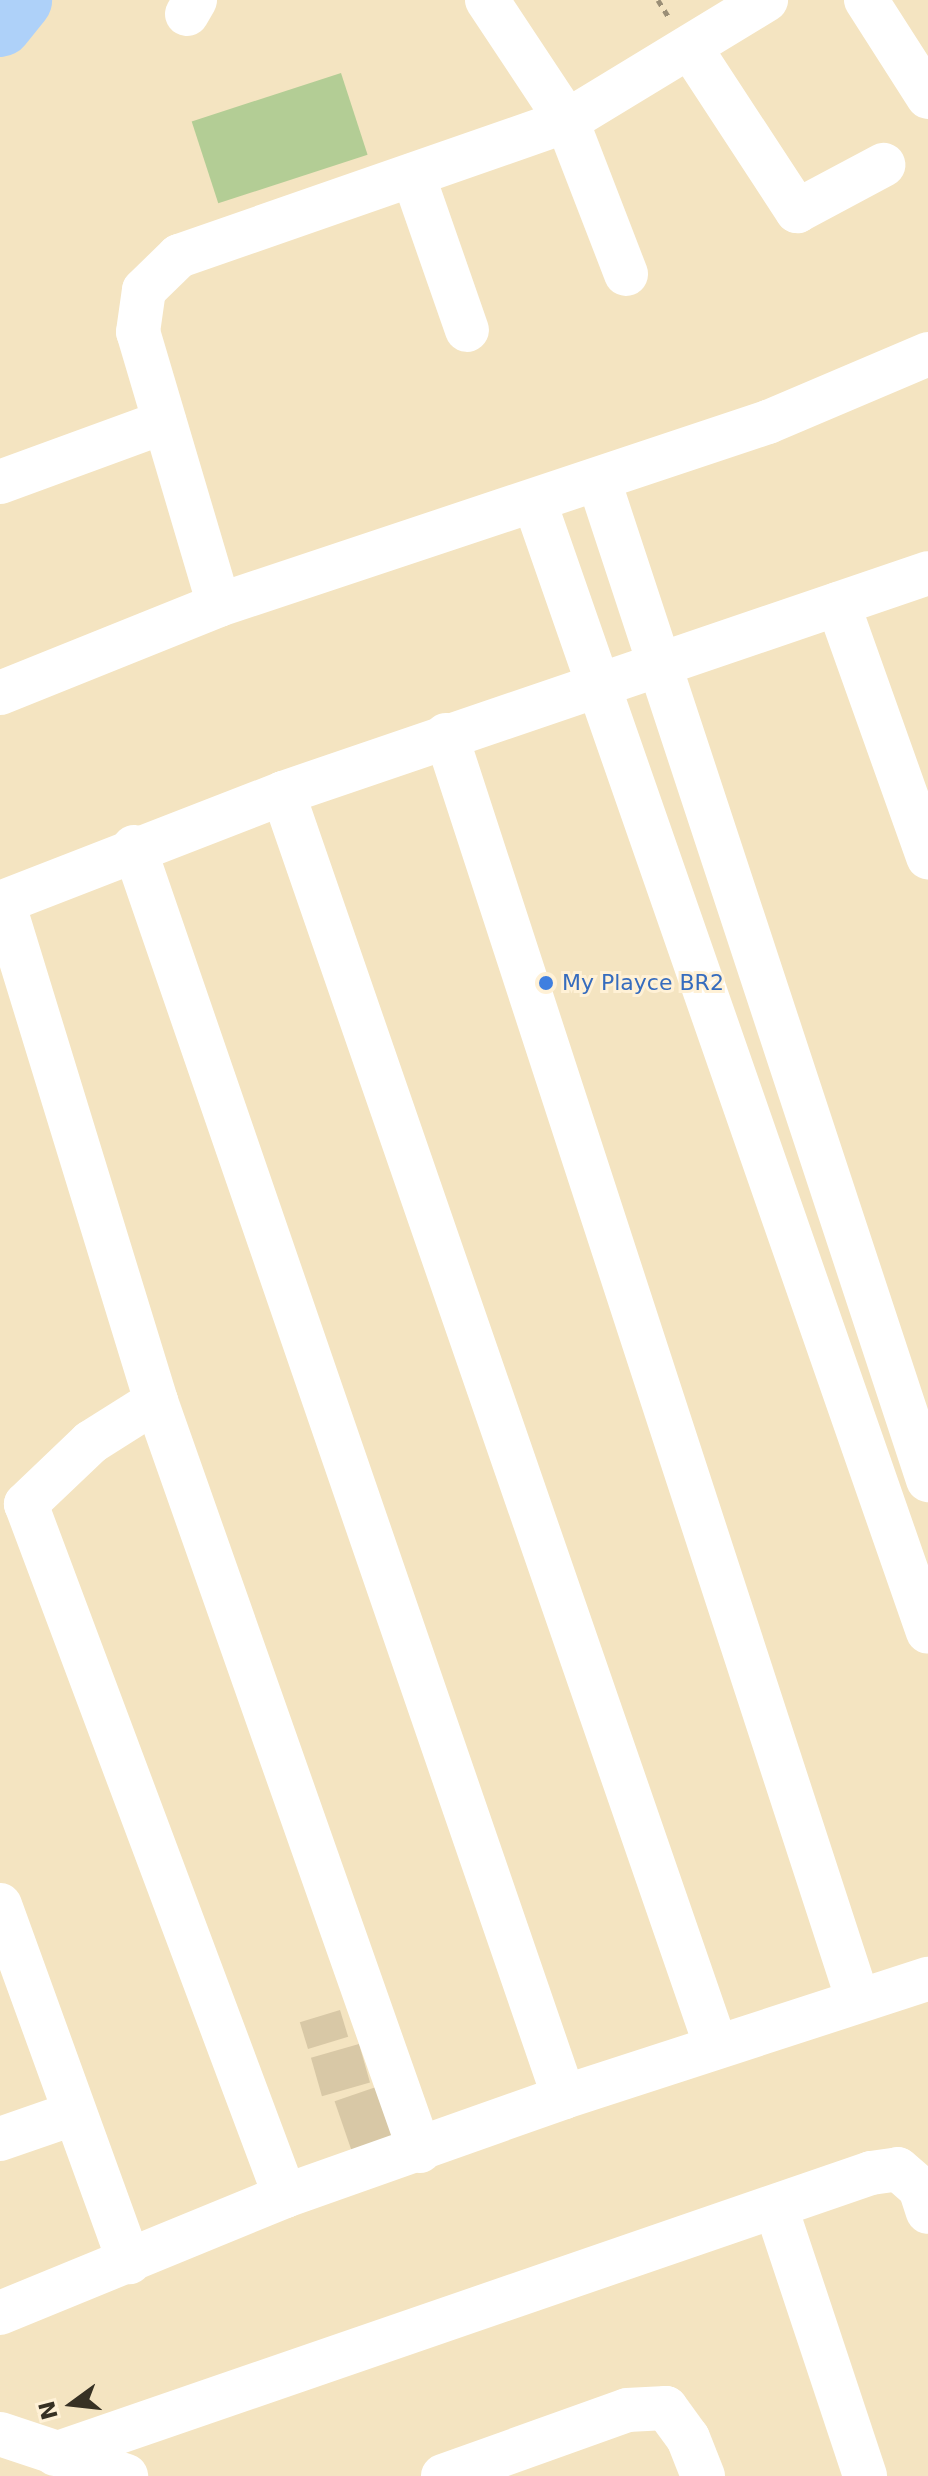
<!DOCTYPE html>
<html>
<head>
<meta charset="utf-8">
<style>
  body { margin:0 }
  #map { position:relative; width:928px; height:2476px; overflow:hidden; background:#f4e4c1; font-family:"DejaVu Sans",sans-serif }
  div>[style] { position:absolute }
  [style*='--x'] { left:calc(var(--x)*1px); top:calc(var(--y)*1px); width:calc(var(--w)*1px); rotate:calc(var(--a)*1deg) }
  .green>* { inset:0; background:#b3cd95; transform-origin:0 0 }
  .river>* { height:64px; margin:-32px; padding:0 32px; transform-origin:32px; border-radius:32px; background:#aed1f9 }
  .building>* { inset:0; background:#d8c8a6; transform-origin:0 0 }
  .path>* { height:5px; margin-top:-2.5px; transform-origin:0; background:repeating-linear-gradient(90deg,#9a8e76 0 6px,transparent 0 12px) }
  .minor>* { height:44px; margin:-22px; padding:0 22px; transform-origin:22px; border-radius:22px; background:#fff }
  .dots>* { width:22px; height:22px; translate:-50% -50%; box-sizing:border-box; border:4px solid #fff1d6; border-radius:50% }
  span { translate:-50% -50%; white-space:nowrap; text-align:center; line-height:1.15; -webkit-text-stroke:6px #fff1d6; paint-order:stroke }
  .shop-label { font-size:22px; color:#366cbe }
  .left { translate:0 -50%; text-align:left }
  .north { position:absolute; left:32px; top:2364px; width:80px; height:80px; -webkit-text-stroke:6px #fff1d6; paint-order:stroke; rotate:255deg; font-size:22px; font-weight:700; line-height:32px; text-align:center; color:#373124 }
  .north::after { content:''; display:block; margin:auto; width:28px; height:36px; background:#373124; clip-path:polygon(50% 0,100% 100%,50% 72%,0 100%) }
</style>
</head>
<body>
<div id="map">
  <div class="green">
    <i style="left:341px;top:73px;width:86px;height:157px;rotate:72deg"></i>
  </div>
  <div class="river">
    <i style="--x:0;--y:25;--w:32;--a:-51"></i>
  </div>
  <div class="building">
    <i style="left:340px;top:2010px;width:28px;height:42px;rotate:73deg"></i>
    <i style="left:359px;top:2044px;width:40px;height:50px;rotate:74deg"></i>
    <i style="left:379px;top:2086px;width:59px;height:47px;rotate:71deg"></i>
  </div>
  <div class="path">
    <i style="--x:658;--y:0;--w:19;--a:58"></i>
  </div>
  <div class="minor">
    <i style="--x:487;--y:0;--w:145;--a:56.5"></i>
    <i style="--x:567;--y:121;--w:164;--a:68.9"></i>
    <i style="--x:866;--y:0;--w:115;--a:57.4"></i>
    <i style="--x:187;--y:14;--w:16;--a:-60"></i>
    <i style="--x:691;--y:49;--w:194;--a:56.8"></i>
    <i style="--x:797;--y:211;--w:98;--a:-28.1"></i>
    <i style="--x:413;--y:175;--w:164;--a:70.8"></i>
    <i style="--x:599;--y:481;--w:1052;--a:71.77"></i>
    <i style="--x:0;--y:482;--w:175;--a:-20.1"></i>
    <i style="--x:535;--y:503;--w:1195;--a:70.81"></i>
    <i style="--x:838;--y:604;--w:269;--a:70.4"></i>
    <i style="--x:219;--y:605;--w:285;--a:-106.5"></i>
    <i style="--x:138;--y:332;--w:42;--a:-81.9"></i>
    <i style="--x:144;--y:290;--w:49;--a:-44.2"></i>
    <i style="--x:179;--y:256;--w:411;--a:-19.2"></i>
    <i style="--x:567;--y:121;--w:233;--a:-31.3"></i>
    <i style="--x:0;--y:693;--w:236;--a:-21.9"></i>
    <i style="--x:219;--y:605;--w:579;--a:-18.43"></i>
    <i style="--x:768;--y:422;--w:174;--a:-23"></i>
    <i style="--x:446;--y:735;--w:1330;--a:71.96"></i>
    <i style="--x:283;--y:793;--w:1326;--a:70.94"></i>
    <i style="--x:134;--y:847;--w:1322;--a:71.02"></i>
    <i style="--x:3;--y:902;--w:522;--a:72.95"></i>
    <i style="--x:156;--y:1401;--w:795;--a:70.61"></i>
    <i style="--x:0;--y:903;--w:304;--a:-21.2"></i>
    <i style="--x:283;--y:793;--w:681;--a:-18.83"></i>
    <i style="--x:156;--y:1401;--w:77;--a:147.8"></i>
    <i style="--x:91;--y:1442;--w:90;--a:136.4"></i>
    <i style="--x:26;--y:1504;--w:739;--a:69.48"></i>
    <i style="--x:0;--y:1905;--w:380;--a:70.1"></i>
    <i style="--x:0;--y:2139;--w:76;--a:-19.1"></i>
    <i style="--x:776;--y:2208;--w:282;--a:71.6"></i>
    <i style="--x:0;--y:2313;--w:308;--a:-22.3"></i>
    <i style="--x:285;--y:2196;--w:296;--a:-19.5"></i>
    <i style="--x:564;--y:2097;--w:383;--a:-18"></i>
    <i style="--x:0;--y:2434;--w:133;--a:18.4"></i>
    <i style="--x:55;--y:2454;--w:863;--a:-19"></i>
    <i style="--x:871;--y:2173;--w:27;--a:-8"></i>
    <i style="--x:898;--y:2169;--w:29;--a:41"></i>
    <i style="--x:920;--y:2188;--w:25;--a:72"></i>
    <i style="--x:443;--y:2476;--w:195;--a:-19.7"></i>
    <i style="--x:627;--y:2410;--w:39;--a:-3"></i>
    <i style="--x:666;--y:2408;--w:37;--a:54"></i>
    <i style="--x:688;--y:2438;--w:41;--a:68.5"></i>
  </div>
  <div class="dots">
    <i style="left:546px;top:983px;background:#3f7fe0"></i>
  </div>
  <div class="shop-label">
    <span class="left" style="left:562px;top:983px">My Playce BR2</span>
  </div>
  <div class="north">N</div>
</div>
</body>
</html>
